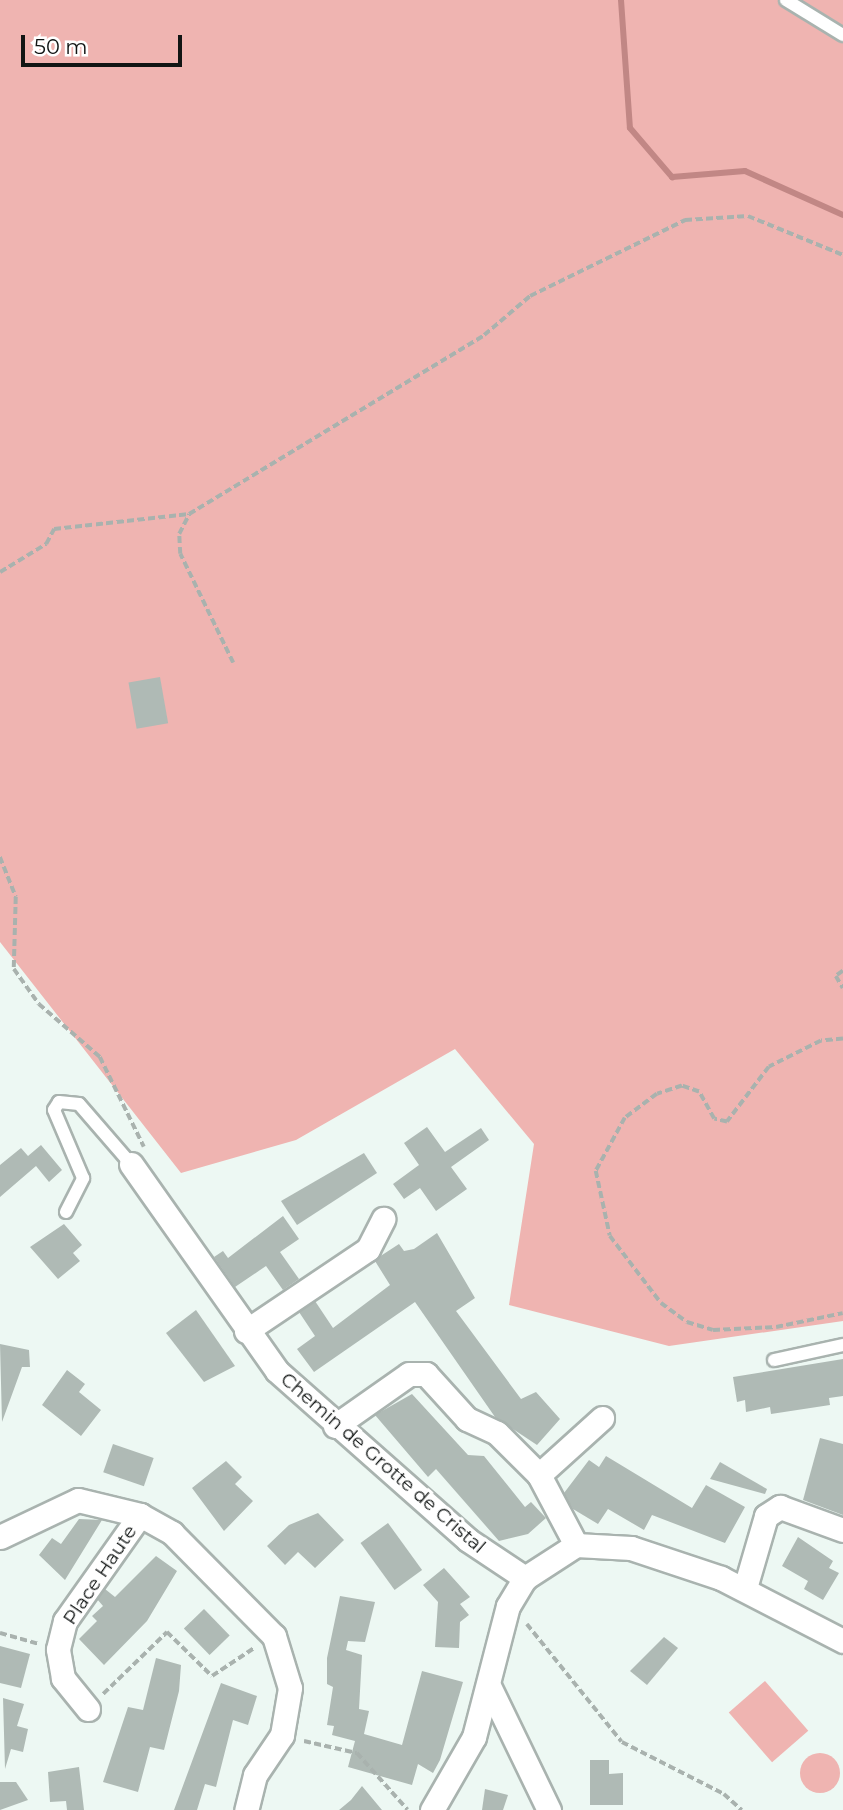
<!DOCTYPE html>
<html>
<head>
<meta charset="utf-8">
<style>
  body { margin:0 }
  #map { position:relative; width:843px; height:1810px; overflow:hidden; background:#edf8f3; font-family:Montserrat,sans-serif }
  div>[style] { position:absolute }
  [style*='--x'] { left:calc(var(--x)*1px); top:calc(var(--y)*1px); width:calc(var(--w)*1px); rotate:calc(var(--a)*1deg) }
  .green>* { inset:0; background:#efb4b1; transform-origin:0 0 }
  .round { border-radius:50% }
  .stream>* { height:6px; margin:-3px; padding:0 3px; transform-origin:3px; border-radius:3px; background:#c18785 }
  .building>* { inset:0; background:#afbab5; transform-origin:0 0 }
  .path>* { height:3.5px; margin-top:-1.75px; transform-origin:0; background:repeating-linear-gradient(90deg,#a9b2ae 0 7px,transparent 0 10.5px) }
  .roads { filter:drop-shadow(2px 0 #a9b3af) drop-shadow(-2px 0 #a9b3af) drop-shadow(0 2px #a9b3af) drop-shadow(0 -2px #a9b3af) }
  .service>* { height:12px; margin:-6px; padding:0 6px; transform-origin:6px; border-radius:6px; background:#fff }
  .minor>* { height:23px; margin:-11.5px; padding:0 11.5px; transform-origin:11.5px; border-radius:11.5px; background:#fff }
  span { translate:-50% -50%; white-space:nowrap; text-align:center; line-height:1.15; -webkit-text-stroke:6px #fff; paint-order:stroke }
  .street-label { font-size:19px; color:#111514 }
  .scale { position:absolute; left:21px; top:35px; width:161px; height:32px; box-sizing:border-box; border:4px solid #111514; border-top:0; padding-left:9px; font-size:21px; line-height:24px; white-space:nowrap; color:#111514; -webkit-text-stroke:5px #fff; paint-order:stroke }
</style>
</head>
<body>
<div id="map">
  <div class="green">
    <i style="clip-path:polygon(0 0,843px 0,843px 1321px,669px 1346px,509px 1305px,534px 1144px,455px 1049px,296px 1140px,181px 1173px,0 942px)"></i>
    <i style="left:765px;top:1681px;width:66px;height:48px;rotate:49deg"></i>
    <i class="round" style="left:800px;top:1753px;width:40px;height:40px"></i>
  </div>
  <div class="stream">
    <i style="--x:621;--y:0;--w:128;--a:86"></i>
    <i style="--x:630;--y:128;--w:65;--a:49.4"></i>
    <i style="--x:672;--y:177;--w:73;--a:-4.7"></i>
    <i style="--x:745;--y:171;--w:107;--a:24.2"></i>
  </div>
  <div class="building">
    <i style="left:160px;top:677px;width:47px;height:32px;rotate:80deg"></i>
    <i style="clip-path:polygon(427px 1127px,445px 1152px,481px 1128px,489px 1140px,451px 1167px,467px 1189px,436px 1211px,420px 1188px,404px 1199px,393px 1184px,419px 1165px,404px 1143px)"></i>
    <i style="clip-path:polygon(41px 1145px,62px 1170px,49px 1182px,36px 1166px,0 1197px,0 1165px,21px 1148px,28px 1156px)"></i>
    <i style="clip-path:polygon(364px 1153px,377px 1173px,297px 1225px,281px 1201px)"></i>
    <i style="clip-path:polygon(283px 1216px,299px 1239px,280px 1252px,299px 1279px,283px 1290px,266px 1266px,235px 1287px,214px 1257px,223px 1251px,228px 1258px)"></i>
    <i style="clip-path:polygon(64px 1224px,82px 1245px,73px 1253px,80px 1261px,58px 1279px,30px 1247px)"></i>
    <i style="clip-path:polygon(437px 1233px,475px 1298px,456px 1311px,521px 1399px,536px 1392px,560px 1419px,537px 1445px,495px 1417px,415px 1302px,314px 1372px,297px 1349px,315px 1336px,299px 1312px,315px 1301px,333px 1328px,390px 1285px,375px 1261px,379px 1257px,399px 1244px,404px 1251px,414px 1249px)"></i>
    <i style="clip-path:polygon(196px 1310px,235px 1366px,204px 1382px,166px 1333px)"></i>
    <i style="clip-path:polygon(0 1344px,29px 1350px,30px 1367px,22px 1367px,2px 1422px)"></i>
    <i style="clip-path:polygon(843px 1359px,843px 1396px,829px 1398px,830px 1405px,771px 1414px,770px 1407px,746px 1412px,745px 1400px,737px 1402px,733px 1377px)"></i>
    <i style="clip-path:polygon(67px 1370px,85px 1384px,79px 1392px,101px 1410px,81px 1436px,42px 1405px)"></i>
    <i style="clip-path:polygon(412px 1394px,468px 1455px,484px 1456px,525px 1507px,531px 1502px,546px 1518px,528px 1534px,499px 1541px,436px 1469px,428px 1477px,375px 1415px)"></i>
    <i style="clip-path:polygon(820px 1438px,843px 1444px,843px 1515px,803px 1500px)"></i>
    <i style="left:113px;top:1444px;width:43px;height:30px;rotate:19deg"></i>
    <i style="clip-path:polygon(606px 1456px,692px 1508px,706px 1485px,745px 1507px,725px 1543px,652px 1515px,644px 1530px,608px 1509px,598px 1524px,573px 1509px,564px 1493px,589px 1460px,599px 1467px)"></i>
    <i style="clip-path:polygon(226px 1461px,242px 1477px,235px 1484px,253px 1501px,224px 1531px,192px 1488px)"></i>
    <i style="clip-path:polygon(720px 1462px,767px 1489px,765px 1494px,710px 1479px)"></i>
    <i style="clip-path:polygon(318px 1513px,344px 1540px,315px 1568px,298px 1552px,285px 1565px,267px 1546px,289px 1525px)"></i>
    <i style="clip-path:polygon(79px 1519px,102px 1520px,65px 1580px,39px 1555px,52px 1538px,61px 1544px)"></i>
    <i style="left:388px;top:1523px;width:58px;height:34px;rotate:54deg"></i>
    <i style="clip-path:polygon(798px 1537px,833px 1561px,829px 1568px,839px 1573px,823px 1600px,804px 1589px,808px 1581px,782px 1566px)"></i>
    <i style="clip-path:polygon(156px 1556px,177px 1571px,147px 1621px,104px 1665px,79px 1639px,97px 1621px,92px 1616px,103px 1606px,97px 1599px,105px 1589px,115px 1597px)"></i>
    <i style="clip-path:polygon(444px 1568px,470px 1597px,460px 1604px,469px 1615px,460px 1622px,459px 1648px,435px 1647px,438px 1602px,423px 1585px)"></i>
    <i style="clip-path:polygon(340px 1596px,375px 1602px,365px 1642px,348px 1641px,346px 1650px,362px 1655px,359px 1709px,369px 1711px,364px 1734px,402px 1745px,422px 1671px,463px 1682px,440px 1760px,433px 1773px,418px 1764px,412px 1785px,348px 1767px,355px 1741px,332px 1735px,334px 1726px,327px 1725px,333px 1687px,327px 1684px,327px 1658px)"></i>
    <i style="left:204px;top:1609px;width:37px;height:28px;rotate:46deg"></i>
    <i style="clip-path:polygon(664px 1637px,678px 1648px,647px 1685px,630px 1671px)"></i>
    <i style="clip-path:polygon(0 1646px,30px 1654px,21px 1688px,0 1683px)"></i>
    <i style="clip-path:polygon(156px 1658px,181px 1665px,179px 1691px,164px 1750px,150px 1747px,138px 1792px,103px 1782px,128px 1707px,143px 1710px)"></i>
    <i style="clip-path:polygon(221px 1683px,257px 1696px,248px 1725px,233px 1720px,216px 1787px,205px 1784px,197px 1810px,174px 1810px)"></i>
    <i style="clip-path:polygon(3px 1698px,24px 1704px,17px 1726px,28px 1729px,23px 1752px,11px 1749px,5px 1769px)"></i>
    <i style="clip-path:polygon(590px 1760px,609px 1760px,609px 1774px,623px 1773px,623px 1805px,590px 1805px)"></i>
    <i style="clip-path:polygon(79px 1767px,84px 1810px,67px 1810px,66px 1801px,50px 1802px,48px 1772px)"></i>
    <i style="clip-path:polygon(0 1782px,16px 1782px,28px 1800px,0 1810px)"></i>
    <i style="clip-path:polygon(362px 1786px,382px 1810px,339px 1810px,351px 1800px)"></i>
    <i style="clip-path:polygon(485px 1789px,508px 1795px,503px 1810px,482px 1810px)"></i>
  </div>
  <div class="path">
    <i style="--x:0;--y:572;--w:54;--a:-31.3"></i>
    <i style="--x:46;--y:544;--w:17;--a:-62"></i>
    <i style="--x:54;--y:529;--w:136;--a:-6.3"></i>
    <i style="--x:233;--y:663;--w:121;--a:-115.9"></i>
    <i style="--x:180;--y:554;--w:20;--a:-93"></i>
    <i style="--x:179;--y:534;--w:22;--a:-63"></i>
    <i style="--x:189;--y:514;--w:345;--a:-31.2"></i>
    <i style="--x:484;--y:335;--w:60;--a:-40.3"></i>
    <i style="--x:530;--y:296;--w:173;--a:-26.1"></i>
    <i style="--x:685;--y:220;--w:63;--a:-3.6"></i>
    <i style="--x:748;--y:216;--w:103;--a:22.3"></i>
    <i style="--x:0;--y:857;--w:43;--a:68.2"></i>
    <i style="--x:16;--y:897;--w:72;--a:91.6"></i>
    <i style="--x:14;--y:969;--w:43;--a:54.5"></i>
    <i style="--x:39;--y:1004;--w:81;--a:41"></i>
    <i style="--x:100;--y:1057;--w:100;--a:63.9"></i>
    <i style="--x:843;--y:971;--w:9;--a:144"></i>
    <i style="--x:836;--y:976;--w:14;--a:60"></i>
    <i style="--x:843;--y:1039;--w:22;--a:175"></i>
    <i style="--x:821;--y:1041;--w:58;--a:153.4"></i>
    <i style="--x:769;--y:1067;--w:69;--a:127.4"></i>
    <i style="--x:727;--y:1122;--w:13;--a:-167"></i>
    <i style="--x:714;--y:1119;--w:31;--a:-119"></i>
    <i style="--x:699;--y:1092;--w:18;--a:-161"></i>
    <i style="--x:682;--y:1086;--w:26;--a:162"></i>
    <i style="--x:657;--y:1094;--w:40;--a:143"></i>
    <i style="--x:625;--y:1118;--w:60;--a:118.7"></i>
    <i style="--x:596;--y:1171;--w:66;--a:77.8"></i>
    <i style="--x:610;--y:1236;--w:84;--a:52.7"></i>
    <i style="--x:661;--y:1303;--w:32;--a:36"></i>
    <i style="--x:687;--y:1322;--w:27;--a:17"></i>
    <i style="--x:713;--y:1330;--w:63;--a:-2.7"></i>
    <i style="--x:776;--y:1327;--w:68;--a:-11.8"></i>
    <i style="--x:527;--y:1624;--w:151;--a:51.2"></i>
    <i style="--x:622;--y:1742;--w:114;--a:27"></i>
    <i style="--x:724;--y:1794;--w:24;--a:42"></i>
    <i style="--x:0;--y:1633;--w:41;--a:15.8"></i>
    <i style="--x:103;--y:1694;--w:89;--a:-44.1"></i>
    <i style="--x:167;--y:1632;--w:63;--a:44.4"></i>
    <i style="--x:212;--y:1676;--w:50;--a:-33.7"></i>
    <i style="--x:304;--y:1741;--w:54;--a:12.8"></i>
    <i style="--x:357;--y:1753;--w:76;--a:48.2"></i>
  </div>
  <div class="roads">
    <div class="service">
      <i style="--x:786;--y:0;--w:67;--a:31.6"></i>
      <i style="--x:66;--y:1212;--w:38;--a:-63"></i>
      <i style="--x:83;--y:1178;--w:74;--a:-113.1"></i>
      <i style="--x:54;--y:1110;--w:9;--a:-58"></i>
      <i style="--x:59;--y:1102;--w:20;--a:6"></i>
      <i style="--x:79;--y:1104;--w:79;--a:49.1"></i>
      <i style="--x:774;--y:1360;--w:71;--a:-12.3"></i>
    </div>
    <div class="minor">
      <i style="--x:131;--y:1164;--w:253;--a:54.8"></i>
      <i style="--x:277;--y:1371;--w:255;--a:41.5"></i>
      <i style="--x:468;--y:1540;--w:69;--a:33.7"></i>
      <i style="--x:246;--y:1331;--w:147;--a:-33.9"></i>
      <i style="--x:368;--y:1249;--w:34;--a:-63"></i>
      <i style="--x:335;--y:1426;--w:90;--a:-35.1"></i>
      <i style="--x:409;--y:1374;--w:17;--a:0"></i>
      <i style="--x:426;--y:1374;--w:61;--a:47.7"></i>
      <i style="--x:467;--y:1419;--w:33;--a:25"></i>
      <i style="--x:497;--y:1433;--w:59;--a:45"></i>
      <i style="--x:539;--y:1475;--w:79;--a:62.1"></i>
      <i style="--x:539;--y:1475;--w:85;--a:-42.1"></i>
      <i style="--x:0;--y:1537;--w:86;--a:-25.4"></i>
      <i style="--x:78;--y:1500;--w:64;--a:13.6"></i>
      <i style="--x:140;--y:1515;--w:37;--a:29"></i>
      <i style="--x:172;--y:1533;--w:145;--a:45.3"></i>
      <i style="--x:274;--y:1636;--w:54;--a:72.9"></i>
      <i style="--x:290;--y:1688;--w:48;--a:99.7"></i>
      <i style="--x:282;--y:1735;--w:48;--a:124"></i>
      <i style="--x:255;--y:1775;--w:36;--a:104"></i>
      <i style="--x:745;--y:1588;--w:75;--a:-73.7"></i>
      <i style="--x:766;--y:1516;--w:17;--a:-33"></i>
      <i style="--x:780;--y:1507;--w:67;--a:20.1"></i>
      <i style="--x:489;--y:1686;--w:138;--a:64.2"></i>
      <i style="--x:88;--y:1709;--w:40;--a:-129"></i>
      <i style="--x:63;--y:1678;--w:29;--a:-100"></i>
      <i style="--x:58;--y:1649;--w:29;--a:-76"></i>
      <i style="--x:65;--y:1621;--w:130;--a:-54.7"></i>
      <i style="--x:432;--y:1810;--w:84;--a:-60.1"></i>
      <i style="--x:474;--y:1737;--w:135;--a:-75.5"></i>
      <i style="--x:508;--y:1606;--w:33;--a:-59"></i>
      <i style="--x:525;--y:1578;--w:61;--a:-32.9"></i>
      <i style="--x:576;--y:1545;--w:55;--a:3.1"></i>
      <i style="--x:631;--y:1548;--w:95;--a:18.4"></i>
      <i style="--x:721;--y:1578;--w:137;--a:27.3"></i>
    </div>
  </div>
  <div class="street-label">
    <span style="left:383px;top:1463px;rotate:41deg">Chemin de Grotte de Cristal</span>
    <span style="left:100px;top:1575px;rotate:-56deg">Place Haute</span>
  </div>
  <div class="scale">50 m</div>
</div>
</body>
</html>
